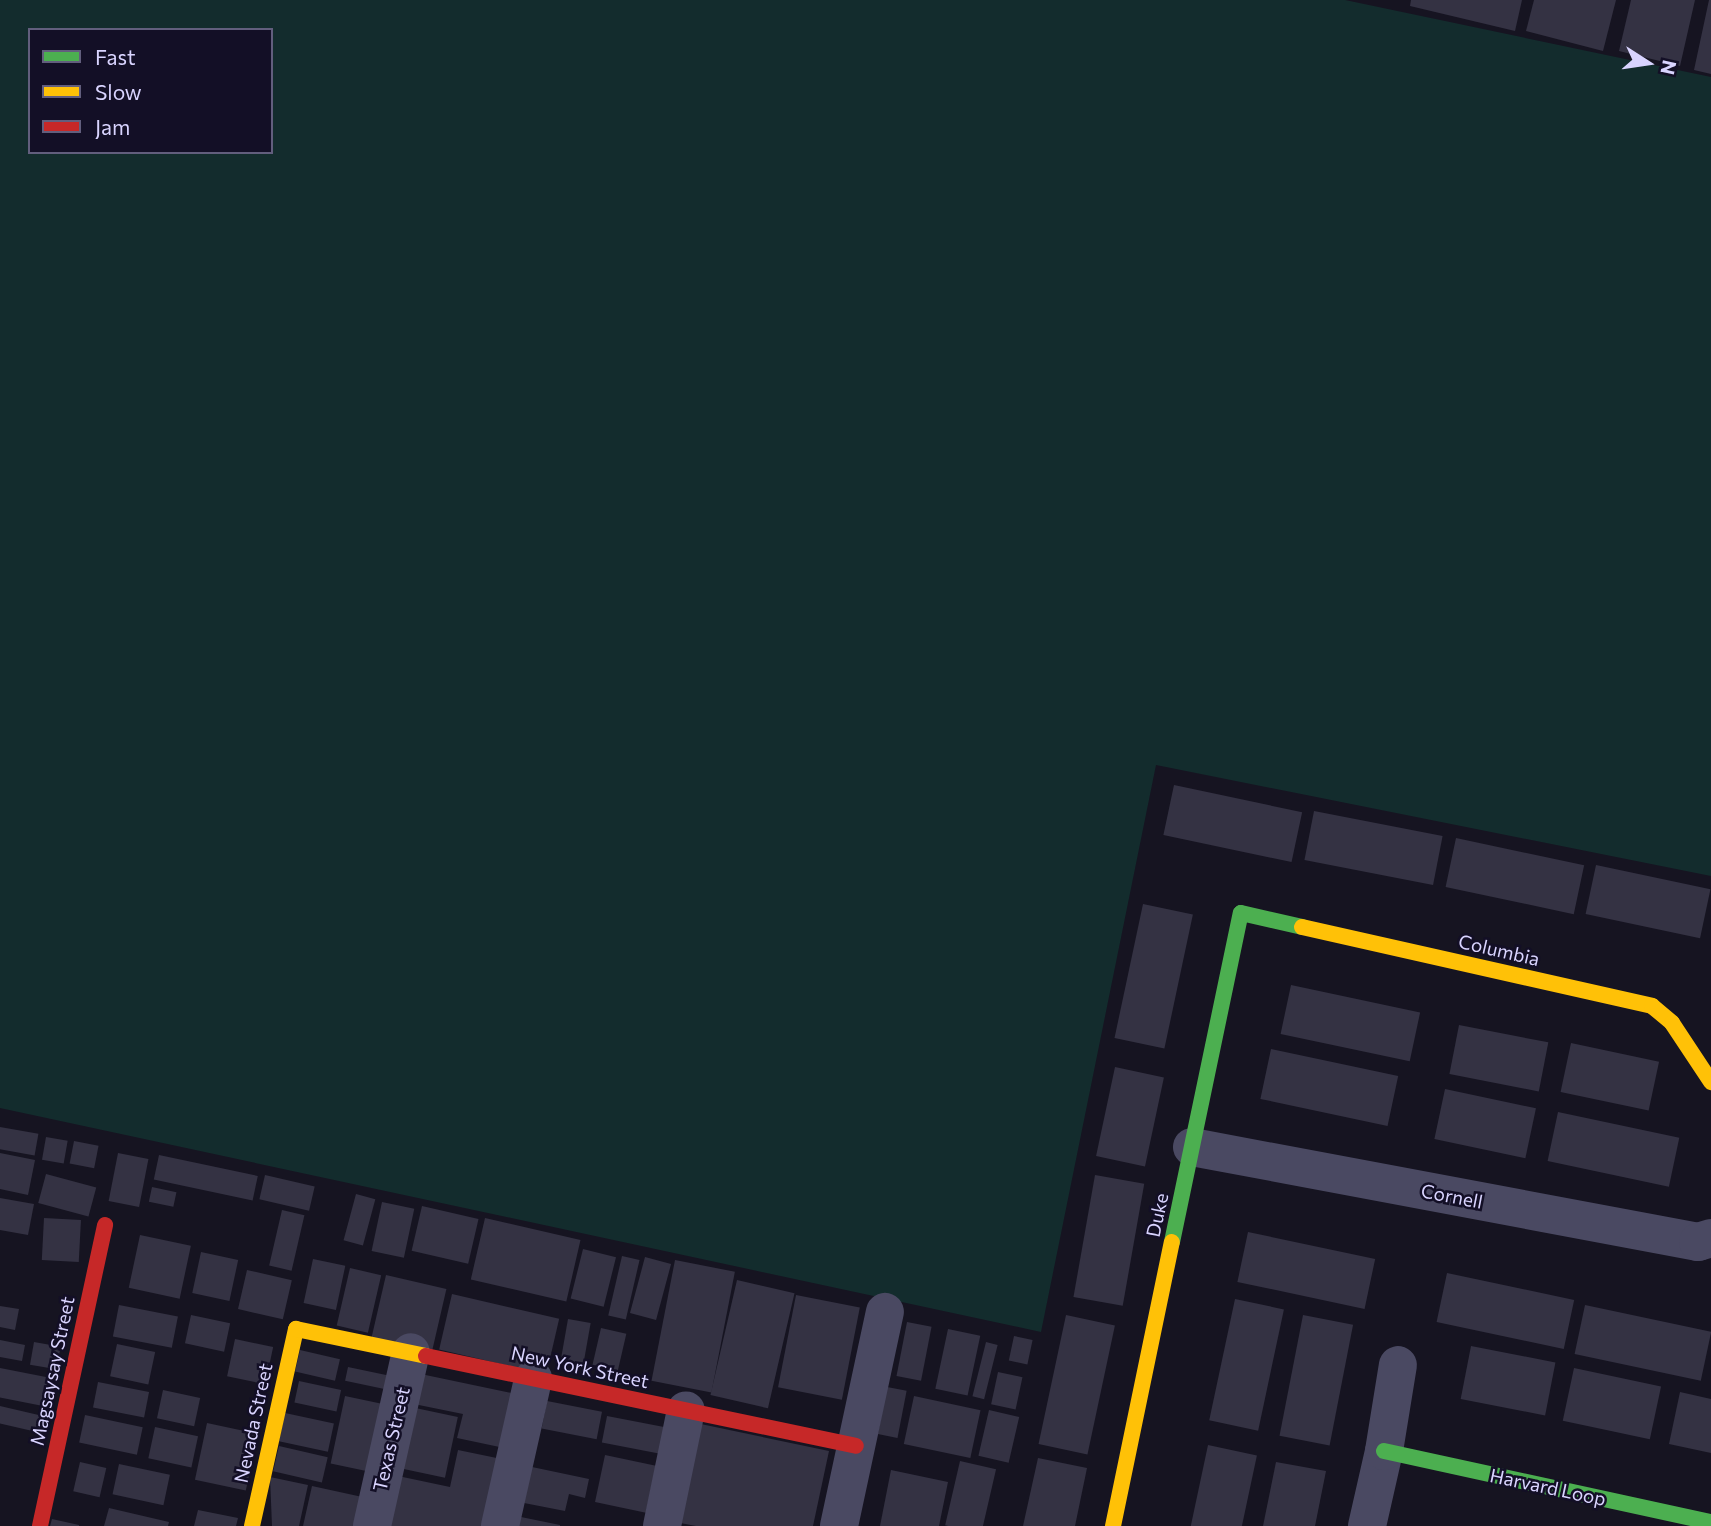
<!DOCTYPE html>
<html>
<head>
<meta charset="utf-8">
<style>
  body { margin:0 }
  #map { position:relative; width:1711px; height:1526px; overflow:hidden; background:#161421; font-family:Commissioner,sans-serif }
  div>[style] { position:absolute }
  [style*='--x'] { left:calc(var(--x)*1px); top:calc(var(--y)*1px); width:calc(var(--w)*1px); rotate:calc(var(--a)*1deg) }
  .green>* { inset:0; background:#132c2d }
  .building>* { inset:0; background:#343243; transform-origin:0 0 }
  .street>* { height:38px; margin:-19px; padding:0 19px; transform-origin:19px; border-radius:19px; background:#4a4962 }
  .fast>* { height:16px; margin:-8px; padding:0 8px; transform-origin:8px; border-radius:8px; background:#4caf50 }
  .slow>* { height:16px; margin:-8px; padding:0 8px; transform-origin:8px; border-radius:8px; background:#ffc107 }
  .jam>* { height:16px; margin:-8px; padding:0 8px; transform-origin:8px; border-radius:8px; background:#c62828 }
  span { translate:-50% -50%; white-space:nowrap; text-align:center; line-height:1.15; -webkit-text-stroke:5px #130f26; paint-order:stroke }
  .street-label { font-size:19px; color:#d9d4ff }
  .legend { position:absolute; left:28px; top:28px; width:245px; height:126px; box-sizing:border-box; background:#130f26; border:2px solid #625e7d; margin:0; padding:9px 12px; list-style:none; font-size:21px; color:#d9d4ff }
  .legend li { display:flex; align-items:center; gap:14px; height:35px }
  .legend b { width:35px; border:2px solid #625e7d }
  .north { position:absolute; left:1613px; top:28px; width:70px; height:70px; -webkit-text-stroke:5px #130f26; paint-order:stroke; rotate:102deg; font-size:19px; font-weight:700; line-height:28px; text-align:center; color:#d9d4ff }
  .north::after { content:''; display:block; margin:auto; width:24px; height:32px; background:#d9d4ff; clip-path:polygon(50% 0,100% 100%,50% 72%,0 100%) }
</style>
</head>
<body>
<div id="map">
  <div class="green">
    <i style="clip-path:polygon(evenodd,0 0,1345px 0,1711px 77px,1711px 876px,1156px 765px,1041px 1332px,0 1108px,0 0,30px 30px,271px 30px,271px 152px,30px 152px,30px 30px)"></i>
  </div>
  <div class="building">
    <i style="clip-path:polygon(1411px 0,1522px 0,1515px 31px,1410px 6px)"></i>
    <i style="clip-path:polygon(1534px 0,1616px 0,1603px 51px,1526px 31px)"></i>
    <i style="clip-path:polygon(1631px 0,1695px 0,1680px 66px,1619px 51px)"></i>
    <i style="clip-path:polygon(1709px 0,1711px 0,1711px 74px,1694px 70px)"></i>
    <i style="left:1174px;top:785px;width:131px;height:51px;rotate:12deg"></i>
    <i style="left:1314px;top:811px;width:131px;height:50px;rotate:11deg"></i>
    <i style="left:1456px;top:838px;width:131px;height:50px;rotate:12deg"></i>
    <i style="left:1596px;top:865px;width:117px;height:50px;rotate:12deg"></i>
    <i style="left:1143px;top:904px;width:51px;height:137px;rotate:12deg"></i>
    <i style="left:1291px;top:985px;width:132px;height:50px;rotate:12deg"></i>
    <i style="left:1459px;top:1025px;width:91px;height:50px;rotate:11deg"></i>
    <i style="left:1571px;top:1043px;width:90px;height:50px;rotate:12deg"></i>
    <i style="left:1271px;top:1049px;width:130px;height:51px;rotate:12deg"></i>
    <i style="left:1115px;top:1067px;width:50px;height:91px;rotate:12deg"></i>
    <i style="left:1445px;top:1089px;width:93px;height:51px;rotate:12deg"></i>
    <i style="left:1558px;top:1112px;width:124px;height:50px;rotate:12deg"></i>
    <i style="left:0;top:1127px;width:39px;height:22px;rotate:10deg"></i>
    <i style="left:46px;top:1137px;width:22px;height:23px;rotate:10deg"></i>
    <i style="left:74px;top:1141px;width:25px;height:23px;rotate:11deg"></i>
    <i style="clip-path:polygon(0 1153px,35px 1160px,28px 1195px,0 1189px)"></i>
    <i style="left:118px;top:1153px;width:31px;height:49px;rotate:11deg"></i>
    <i style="left:159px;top:1155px;width:101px;height:25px;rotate:12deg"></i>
    <i style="left:46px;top:1174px;width:52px;height:30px;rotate:15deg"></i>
    <i style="left:265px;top:1175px;width:51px;height:25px;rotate:13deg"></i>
    <i style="left:1095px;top:1175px;width:50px;height:124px;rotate:10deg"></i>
    <i style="left:152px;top:1187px;width:25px;height:15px;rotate:12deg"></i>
    <i style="left:356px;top:1194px;width:20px;height:48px;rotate:15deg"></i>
    <i style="clip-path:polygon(0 1198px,34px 1204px,28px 1235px,0 1230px)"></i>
    <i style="left:382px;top:1202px;width:33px;height:50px;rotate:12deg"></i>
    <i style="left:422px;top:1206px;width:58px;height:46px;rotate:13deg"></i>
    <i style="left:282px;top:1210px;width:23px;height:57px;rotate:13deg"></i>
    <i style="left:44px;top:1218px;width:37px;height:42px;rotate:3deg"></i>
    <i style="left:485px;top:1218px;width:98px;height:63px;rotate:13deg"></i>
    <i style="left:1248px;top:1232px;width:130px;height:51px;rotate:12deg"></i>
    <i style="left:140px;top:1235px;width:52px;height:54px;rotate:12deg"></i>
    <i style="left:583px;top:1249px;width:34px;height:51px;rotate:14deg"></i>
    <i style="left:201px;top:1252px;width:38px;height:42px;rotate:12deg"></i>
    <i style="left:622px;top:1256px;width:18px;height:61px;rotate:13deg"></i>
    <i style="left:645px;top:1257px;width:27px;height:58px;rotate:15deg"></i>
    <i style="left:313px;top:1259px;width:33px;height:45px;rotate:12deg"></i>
    <i style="left:675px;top:1260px;width:61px;height:123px;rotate:11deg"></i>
    <i style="left:350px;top:1268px;width:32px;height:59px;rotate:13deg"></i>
    <i style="left:247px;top:1270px;width:46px;height:40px;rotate:13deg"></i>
    <i style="left:1447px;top:1273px;width:130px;height:50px;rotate:12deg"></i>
    <i style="left:386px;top:1275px;width:62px;height:67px;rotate:13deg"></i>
    <i style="left:737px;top:1280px;width:59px;height:118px;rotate:13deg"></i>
    <i style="left:452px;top:1294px;width:110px;height:57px;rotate:13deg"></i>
    <i style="left:796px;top:1295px;width:65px;height:94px;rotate:11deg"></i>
    <i style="left:1235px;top:1299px;width:50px;height:124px;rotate:12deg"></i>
    <i style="left:119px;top:1305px;width:60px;height:32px;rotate:11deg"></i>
    <i style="left:1585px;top:1305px;width:129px;height:50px;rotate:12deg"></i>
    <i style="clip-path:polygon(0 1306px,19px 1309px,15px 1330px,0 1327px)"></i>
    <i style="left:191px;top:1315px;width:40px;height:29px;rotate:12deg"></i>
    <i style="left:1066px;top:1315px;width:50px;height:132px;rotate:12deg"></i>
    <i style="left:1303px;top:1315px;width:51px;height:123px;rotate:11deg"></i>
    <i style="left:568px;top:1319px;width:23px;height:41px;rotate:10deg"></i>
    <i style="left:907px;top:1322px;width:25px;height:55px;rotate:11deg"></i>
    <i style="left:601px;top:1328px;width:26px;height:41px;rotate:13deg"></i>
    <i style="left:948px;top:1329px;width:33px;height:61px;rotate:12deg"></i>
    <i style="left:1014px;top:1336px;width:19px;height:25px;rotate:12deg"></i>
    <i style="left:235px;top:1339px;width:39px;height:38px;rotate:12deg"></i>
    <i style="clip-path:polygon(0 1340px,25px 1345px,22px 1361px,0 1357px)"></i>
    <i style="left:34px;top:1342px;width:27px;height:23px;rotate:10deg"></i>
    <i style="left:986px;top:1342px;width:12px;height:56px;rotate:14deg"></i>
    <i style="left:117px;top:1344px;width:39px;height:33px;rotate:12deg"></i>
    <i style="left:1471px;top:1346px;width:86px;height:54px;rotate:11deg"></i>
    <i style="left:300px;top:1350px;width:41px;height:22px;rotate:13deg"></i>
    <i style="left:348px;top:1367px;width:45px;height:14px;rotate:12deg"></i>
    <i style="left:0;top:1368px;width:52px;height:29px;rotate:11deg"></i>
    <i style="left:1574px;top:1368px;width:89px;height:54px;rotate:12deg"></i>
    <i style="left:998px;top:1372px;width:25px;height:33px;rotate:12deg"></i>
    <i style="clip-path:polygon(416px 1373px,521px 1395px,509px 1449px,457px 1438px,463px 1414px,409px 1403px)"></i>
    <i style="left:299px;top:1381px;width:43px;height:22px;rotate:12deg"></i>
    <i style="left:98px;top:1382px;width:52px;height:26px;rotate:11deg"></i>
    <i style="left:887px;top:1387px;width:20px;height:48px;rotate:11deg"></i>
    <i style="left:163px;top:1390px;width:38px;height:29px;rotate:12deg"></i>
    <i style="clip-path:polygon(1680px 1392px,1711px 1399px,1711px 1453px,1669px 1444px)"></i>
    <i style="left:345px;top:1396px;width:40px;height:69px;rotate:12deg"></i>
    <i style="left:914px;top:1396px;width:68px;height:49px;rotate:12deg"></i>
    <i style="left:547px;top:1401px;width:56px;height:28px;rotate:11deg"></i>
    <i style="left:0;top:1406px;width:44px;height:17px;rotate:13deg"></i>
    <i style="left:406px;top:1406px;width:53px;height:62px;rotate:12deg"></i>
    <i style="left:989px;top:1410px;width:31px;height:47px;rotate:13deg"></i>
    <i style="left:285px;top:1413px;width:50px;height:29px;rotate:12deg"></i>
    <i style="left:85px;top:1415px;width:59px;height:28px;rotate:12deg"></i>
    <i style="left:607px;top:1416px;width:66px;height:27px;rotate:11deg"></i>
    <i style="left:207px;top:1423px;width:52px;height:58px;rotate:12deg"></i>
    <i style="clip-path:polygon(696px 1423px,829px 1451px,813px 1526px,696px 1526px,675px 1522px)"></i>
    <i style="left:155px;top:1427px;width:44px;height:32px;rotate:12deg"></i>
    <i style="left:1208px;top:1445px;width:50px;height:83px;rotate:12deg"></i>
    <i style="left:279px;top:1446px;width:50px;height:26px;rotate:13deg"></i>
    <i style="clip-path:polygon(458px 1450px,511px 1461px,497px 1526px,387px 1526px,398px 1476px,450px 1487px)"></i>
    <i style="left:605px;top:1455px;width:52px;height:48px;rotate:12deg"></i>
    <i style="clip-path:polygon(1038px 1458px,1087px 1468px,1075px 1526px,1023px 1526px)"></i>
    <i style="left:960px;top:1461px;width:37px;height:66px;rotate:13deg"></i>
    <i style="left:80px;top:1462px;width:27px;height:30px;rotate:13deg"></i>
    <i style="clip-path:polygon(1276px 1462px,1326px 1471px,1315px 1526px,1263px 1526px)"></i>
    <i style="left:119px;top:1464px;width:52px;height:31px;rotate:12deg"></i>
    <i style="clip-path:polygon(532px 1467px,589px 1479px,585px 1498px,569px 1494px,565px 1511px,524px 1503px)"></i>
    <i style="clip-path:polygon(891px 1470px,948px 1482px,939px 1526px,880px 1526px)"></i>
    <i style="clip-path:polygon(270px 1477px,308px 1485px,299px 1526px,272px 1526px)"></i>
    <i style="clip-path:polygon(312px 1486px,367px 1498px,361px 1526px,303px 1526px)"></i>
    <i style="clip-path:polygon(109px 1508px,169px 1522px,168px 1526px,104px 1526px)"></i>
    <i style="clip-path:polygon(198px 1510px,238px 1518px,236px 1526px,194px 1526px)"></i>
    <i style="clip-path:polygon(521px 1517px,560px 1525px,560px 1526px,518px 1526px)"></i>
    <i style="clip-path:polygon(52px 1519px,79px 1525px,79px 1526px,50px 1526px)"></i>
  </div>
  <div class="street">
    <i style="--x:1192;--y:1147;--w:515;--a:10.63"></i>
    <i style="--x:1698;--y:1242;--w:14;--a:-17"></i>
    <i style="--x:372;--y:1526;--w:178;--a:-77.4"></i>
    <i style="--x:500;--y:1526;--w:151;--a:-77.3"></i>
    <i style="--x:662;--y:1526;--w:118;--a:-78.3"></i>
    <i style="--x:839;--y:1526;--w:219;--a:-77.9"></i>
    <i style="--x:1367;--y:1526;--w:77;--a:-77.2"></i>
    <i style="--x:1384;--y:1451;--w:87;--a:-80.8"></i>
  </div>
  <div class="fast">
    <i style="--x:1172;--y:1242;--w:336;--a:-78.2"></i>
    <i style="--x:1241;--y:913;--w:63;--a:12.9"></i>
    <i style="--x:1384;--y:1451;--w:335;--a:12.3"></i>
  </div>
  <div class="slow">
    <i style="--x:1302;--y:927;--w:359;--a:12.7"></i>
    <i style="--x:1652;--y:1006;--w:26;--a:40"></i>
    <i style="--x:1672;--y:1023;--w:71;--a:56.5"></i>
    <i style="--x:252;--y:1526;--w:202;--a:-77.4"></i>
    <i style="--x:296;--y:1329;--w:133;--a:11.7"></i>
    <i style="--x:1113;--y:1526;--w:290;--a:-78.3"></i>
  </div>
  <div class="jam">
    <i style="--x:426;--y:1356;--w:439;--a:11.8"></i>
    <i style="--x:40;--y:1526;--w:308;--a:-77.8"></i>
  </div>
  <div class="street-label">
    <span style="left:1499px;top:950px;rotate:13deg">Columbia</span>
    <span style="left:1452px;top:1196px;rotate:11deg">Cornell</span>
    <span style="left:1157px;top:1215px;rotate:-78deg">Duke</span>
    <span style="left:580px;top:1367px;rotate:12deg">New York Street</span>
    <span style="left:52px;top:1371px;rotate:-78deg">Magsaysay Street</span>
    <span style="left:253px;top:1423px;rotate:-78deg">Nevada Street</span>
    <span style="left:391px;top:1439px;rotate:-77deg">Texas Street</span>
    <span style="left:1548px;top:1487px;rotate:12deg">Harvard Loop</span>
  </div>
  <ul class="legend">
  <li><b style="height:9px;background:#4caf50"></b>Fast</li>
  <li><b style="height:9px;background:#ffc107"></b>Slow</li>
  <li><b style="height:9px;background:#c62828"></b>Jam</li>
  </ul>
  <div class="north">N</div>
</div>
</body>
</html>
